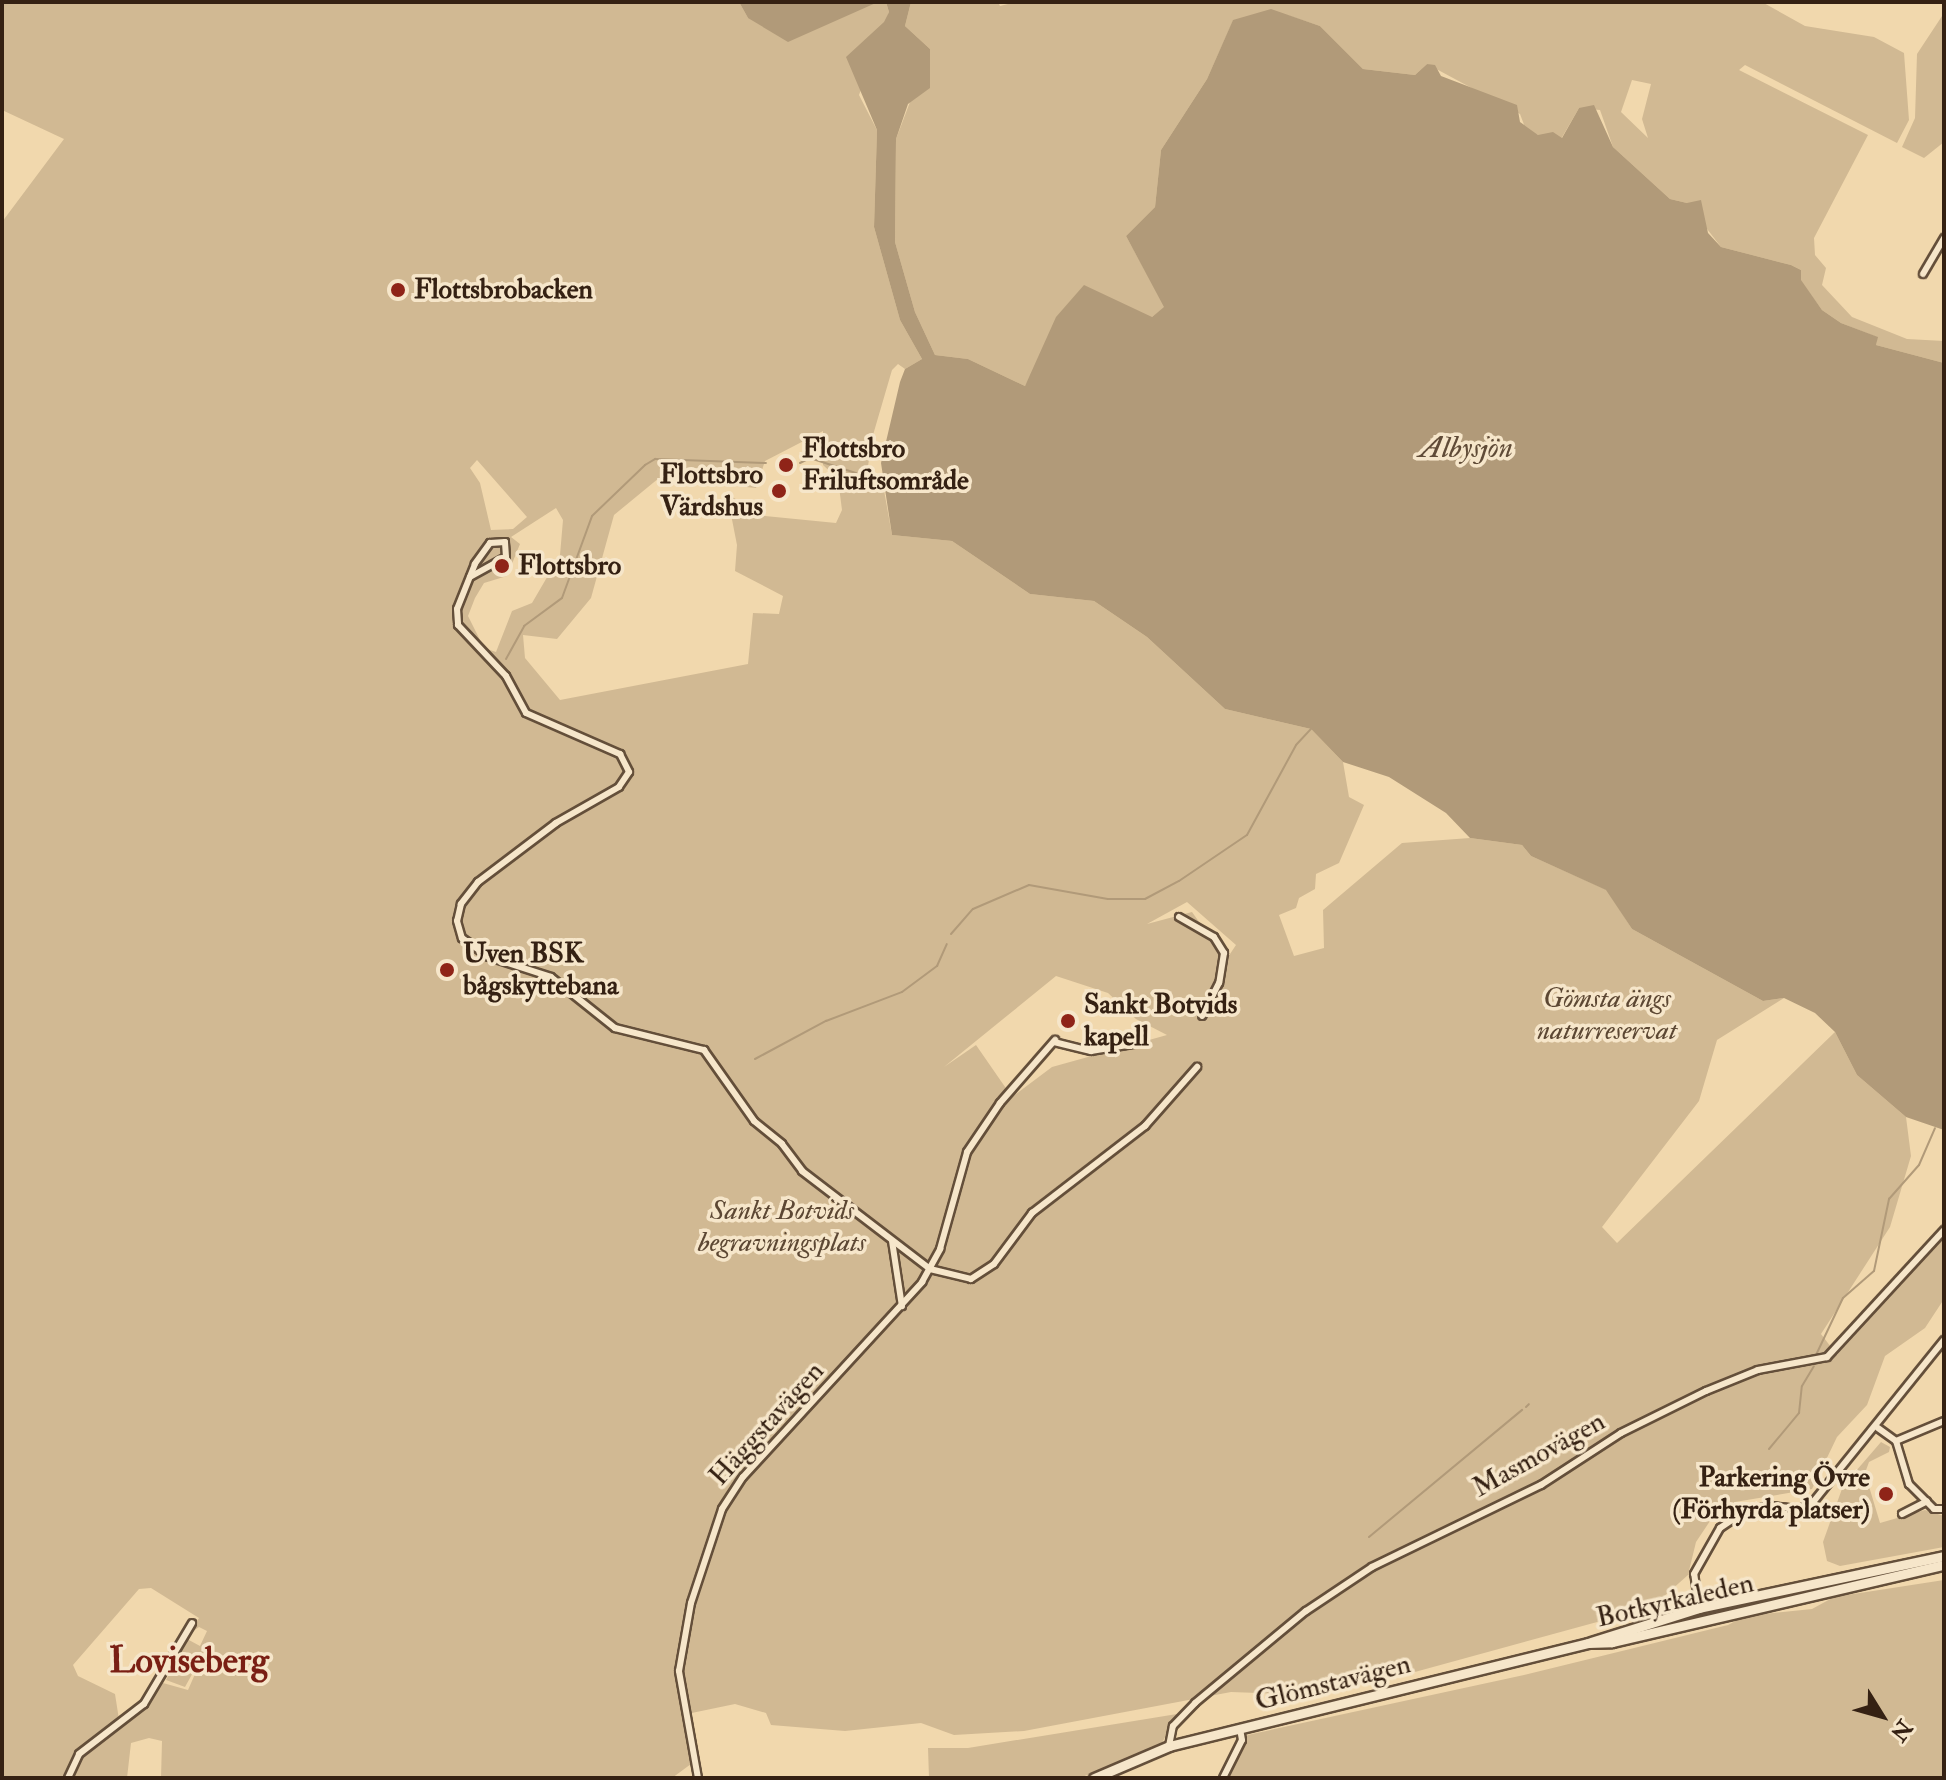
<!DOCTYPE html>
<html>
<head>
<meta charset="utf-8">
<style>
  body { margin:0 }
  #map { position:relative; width:1946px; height:1780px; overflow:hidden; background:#f1d8ad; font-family:"IM FELL Double Pica",serif }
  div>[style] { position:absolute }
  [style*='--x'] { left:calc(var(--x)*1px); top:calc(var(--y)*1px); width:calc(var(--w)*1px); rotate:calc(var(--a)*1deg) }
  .green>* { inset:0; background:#d1b993 }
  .water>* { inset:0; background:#b19a79 }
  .stream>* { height:2px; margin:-1px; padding:0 1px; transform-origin:1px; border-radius:1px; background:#b19a79 }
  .roads { filter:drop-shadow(2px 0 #644f3a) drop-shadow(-2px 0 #644f3a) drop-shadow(0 2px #644f3a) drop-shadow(0 -2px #644f3a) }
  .minor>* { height:6px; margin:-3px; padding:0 3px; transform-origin:3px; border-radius:3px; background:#f6e6ca }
  .secondary>* { height:9px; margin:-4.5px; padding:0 4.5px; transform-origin:4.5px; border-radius:4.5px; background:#f6e6ca }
  .dots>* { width:22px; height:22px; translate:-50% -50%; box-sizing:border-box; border:4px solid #f6e6ca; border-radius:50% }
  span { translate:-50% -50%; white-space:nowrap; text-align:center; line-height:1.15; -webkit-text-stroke:7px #f6e6ca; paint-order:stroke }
  .poi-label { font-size:28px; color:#352113; font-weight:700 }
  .left { translate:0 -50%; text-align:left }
  .right { translate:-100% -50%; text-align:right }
  .park-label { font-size:28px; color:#5c4733; font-style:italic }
  .street-label { font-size:28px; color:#352113 }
  .water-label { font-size:30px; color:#604b37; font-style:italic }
  .district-label { font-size:36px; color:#7a1f14; font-weight:700 }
  .frame { position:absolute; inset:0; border:4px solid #352113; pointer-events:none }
  .north { position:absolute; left:1842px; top:1676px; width:80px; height:80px; -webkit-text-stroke:6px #f6e6ca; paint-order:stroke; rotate:127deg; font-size:22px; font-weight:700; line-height:32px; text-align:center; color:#352113 }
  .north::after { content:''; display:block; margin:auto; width:28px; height:36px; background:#352113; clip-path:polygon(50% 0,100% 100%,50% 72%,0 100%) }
</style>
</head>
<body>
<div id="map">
  <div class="green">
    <i style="clip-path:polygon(evenodd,2px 2px,739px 2px,748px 18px,886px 2px,889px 12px,859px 95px,877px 130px,874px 227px,900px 320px,922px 359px,905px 369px,898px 364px,892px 370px,873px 435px,867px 472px,882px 479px,892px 535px,952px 541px,1030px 594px,1094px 601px,1147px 637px,1225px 709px,1311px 729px,1343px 762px,1349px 797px,1364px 805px,1339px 863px,1316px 874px,1315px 889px,1299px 898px,1296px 908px,1279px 915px,1294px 956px,1324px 948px,1323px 910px,1402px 843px,1470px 838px,1522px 845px,1531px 856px,1607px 890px,1632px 929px,1763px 1001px,1784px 998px,1717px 1040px,1699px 1101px,1602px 1227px,1617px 1243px,1835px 1032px,1857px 1075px,1906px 1117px,1911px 1156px,1890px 1227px,1821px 1334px,1837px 1355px,1944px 1239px,1944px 1299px,1925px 1328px,1885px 1356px,1867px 1405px,1837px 1437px,1812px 1489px,1735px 1502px,1712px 1518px,1696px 1542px,1688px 1575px,1652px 1607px,1393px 1678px,1290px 1694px,1231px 1692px,1024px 1731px,954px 1735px,921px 1723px,845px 1731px,771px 1725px,766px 1713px,735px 1704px,682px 1715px,691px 1764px,672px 1778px,161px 1778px,162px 1741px,149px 1738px,131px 1743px,127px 1778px,2px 1778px,2px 222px,64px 139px,2px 110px,2px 2px,823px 431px,823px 465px,838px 479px,842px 510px,836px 523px,765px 516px,727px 494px,737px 545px,735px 571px,783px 596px,779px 614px,753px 613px,748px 664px,560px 700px,525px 658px,523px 635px,557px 639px,591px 598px,614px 515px,659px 478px,756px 488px,765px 461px,823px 431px,2px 2px,477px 460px,527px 517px,513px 529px,491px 530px,480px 483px,470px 468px,477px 460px,2px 2px,556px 508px,563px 520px,560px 555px,532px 603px,512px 611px,496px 652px,484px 648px,468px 616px,475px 598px,484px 583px,507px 576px,520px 544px,511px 537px,556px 508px,2px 2px,1187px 902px,1236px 945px,1226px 960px,1192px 912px,1147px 924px,1187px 902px,2px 2px,1056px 976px,1108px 993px,1136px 1019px,1167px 1035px,1052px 1067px,1012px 1097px,976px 1045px,944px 1067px,1056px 976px,2px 2px,151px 1588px,199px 1618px,189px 1634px,199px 1627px,207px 1631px,200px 1646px,187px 1639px,166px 1680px,185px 1687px,206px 1649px,188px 1690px,163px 1683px,144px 1707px,120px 1726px,115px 1694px,78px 1676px,73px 1665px,139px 1589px,151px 1588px)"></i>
    <i style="clip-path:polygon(evenodd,911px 2px,998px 2px,1000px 6px,1016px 2px,1762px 2px,1805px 26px,1874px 37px,1904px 53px,1909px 120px,1897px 143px,1745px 65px,1739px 70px,1868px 135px,1814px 238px,1815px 255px,1826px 268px,1822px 285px,1852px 317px,1907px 339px,1944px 341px,1944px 363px,1876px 345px,1877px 337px,1841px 323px,1822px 310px,1800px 280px,1801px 270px,1791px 265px,1721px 247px,1687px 203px,1670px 199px,1613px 147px,1600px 110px,1579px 108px,1561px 139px,1538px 135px,1526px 130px,1520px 114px,1427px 64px,1415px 75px,1363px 69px,1320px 26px,1287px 15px,1233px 21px,1207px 79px,1161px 150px,1155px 207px,1126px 236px,1165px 307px,1152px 317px,1039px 360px,1025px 386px,968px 359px,935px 355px,915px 312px,895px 242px,896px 139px,930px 49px,905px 26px,911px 2px,1632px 80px,1651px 84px,1642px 119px,1648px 138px,1621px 112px,1632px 80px)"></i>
    <i style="clip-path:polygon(1944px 13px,1944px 142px,1924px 158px,1902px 147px,1915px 118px,1917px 54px)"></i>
    <i style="clip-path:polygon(1881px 1442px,1890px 1447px,1889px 1452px,1869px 1462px,1865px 1473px,1880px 1523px,1925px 1510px,1944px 1516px,1944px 1547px,1840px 1566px,1827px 1561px,1823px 1542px,1843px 1486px)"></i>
    <i style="clip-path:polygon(1944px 1580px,1944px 1778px,1220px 1778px,1238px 1738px,1252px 1734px,1524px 1675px,1728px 1625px,1745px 1616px,1812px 1609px,1834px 1597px)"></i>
    <i style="clip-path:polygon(1177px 1714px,1162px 1743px,1080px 1778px,929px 1778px,928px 1748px,968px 1748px)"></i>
  </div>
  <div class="water">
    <i style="clip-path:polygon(739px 2px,878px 2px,788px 42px,748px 18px)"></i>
    <i style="clip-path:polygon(886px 2px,911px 2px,905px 26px,930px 49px,930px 88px,908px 104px,896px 139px,895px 242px,915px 312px,935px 355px,968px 359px,1025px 386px,1056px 317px,1084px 285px,1152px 317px,1164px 307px,1126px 236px,1155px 207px,1161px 150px,1207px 79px,1233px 20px,1271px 9px,1320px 26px,1363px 69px,1415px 75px,1427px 64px,1435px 65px,1441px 76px,1517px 105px,1520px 122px,1538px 135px,1553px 132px,1562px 138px,1579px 108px,1594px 105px,1613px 147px,1670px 199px,1687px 203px,1701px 200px,1708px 233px,1721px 247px,1791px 265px,1801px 270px,1801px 280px,1822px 310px,1841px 323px,1878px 337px,1876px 345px,1944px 363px,1944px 1130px,1906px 1117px,1857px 1075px,1835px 1032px,1815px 1013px,1784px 998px,1763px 1001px,1632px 929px,1606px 890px,1531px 856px,1522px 845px,1470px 838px,1446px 813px,1389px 777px,1343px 762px,1311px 729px,1225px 709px,1147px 637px,1094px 601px,1030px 594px,952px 541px,892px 535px,881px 463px,900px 382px,905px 369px,922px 359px,900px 320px,874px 227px,877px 130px,846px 57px,884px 22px,889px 12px)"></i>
  </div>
  <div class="stream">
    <i style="--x:800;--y:463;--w:11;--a:-27"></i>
    <i style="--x:810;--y:458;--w:77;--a:18.2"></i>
    <i style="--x:506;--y:659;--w:38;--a:-61"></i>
    <i style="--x:524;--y:626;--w:47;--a:-36.4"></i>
    <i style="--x:562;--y:598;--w:87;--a:-69.9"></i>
    <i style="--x:592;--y:516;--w:74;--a:-43.9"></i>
    <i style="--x:645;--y:465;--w:12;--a:-31"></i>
    <i style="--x:655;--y:459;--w:111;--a:2.1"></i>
    <i style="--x:951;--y:934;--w:33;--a:-49"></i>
    <i style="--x:973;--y:909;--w:61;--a:-23.2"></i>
    <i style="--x:1029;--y:885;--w:80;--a:10"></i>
    <i style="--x:1108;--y:899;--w:37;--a:0"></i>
    <i style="--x:1145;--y:899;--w:38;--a:-28"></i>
    <i style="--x:1179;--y:881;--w:82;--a:-34.1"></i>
    <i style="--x:1247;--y:835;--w:102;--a:-61.4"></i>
    <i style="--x:1296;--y:745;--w:22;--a:-47"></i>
    <i style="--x:755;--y:1059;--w:81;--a:-28.2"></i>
    <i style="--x:826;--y:1021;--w:81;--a:-20.9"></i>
    <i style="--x:902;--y:992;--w:44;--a:-36.6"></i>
    <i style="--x:937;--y:966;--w:24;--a:-66"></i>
    <i style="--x:1816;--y:1355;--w:63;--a:-64.7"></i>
    <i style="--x:1843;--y:1298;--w:41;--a:-41.1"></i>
    <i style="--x:1874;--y:1271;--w:74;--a:-78.2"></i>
    <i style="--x:1889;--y:1199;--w:45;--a:-48.6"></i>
    <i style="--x:1919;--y:1165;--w:40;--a:-66.6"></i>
    <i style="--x:1526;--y:1407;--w:4;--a:-45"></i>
    <i style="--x:1769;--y:1449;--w:47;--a:-50.2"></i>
    <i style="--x:1799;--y:1413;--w:27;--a:-84"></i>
    <i style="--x:1802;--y:1386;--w:23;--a:-59"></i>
    <i style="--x:1369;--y:1537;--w:199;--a:-39.7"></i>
  </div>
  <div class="roads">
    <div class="minor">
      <i style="--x:1923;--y:274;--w:42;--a:-59.7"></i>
      <i style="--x:470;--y:577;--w:41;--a:-29.1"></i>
      <i style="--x:506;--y:557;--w:15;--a:-94"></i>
      <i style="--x:505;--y:542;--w:15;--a:176"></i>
      <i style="--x:490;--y:543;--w:26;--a:126"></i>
      <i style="--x:475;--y:564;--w:48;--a:111.8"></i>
      <i style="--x:457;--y:609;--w:16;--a:86"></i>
      <i style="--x:458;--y:625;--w:70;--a:46.7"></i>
      <i style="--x:506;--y:676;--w:42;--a:61.6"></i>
      <i style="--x:526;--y:713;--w:103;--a:23.6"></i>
      <i style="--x:620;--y:754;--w:20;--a:63"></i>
      <i style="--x:629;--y:772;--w:18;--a:124"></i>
      <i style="--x:619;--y:787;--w:73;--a:150.3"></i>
      <i style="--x:556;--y:823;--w:98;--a:142.9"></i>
      <i style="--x:478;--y:882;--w:28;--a:128"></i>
      <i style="--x:461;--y:904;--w:17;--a:103"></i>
      <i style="--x:457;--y:921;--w:18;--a:74"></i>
      <i style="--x:462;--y:938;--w:33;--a:35"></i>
      <i style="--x:489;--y:957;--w:65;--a:17.9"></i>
      <i style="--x:551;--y:977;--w:82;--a:38.6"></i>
      <i style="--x:615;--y:1028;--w:92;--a:13.9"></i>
      <i style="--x:704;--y:1050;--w:87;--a:54.8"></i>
      <i style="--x:754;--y:1121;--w:36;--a:39"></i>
      <i style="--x:782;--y:1144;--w:34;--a:53"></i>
      <i style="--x:802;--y:1171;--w:161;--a:37.4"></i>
      <i style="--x:930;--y:1269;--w:42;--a:13.7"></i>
      <i style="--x:971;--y:1279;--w:27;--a:-33"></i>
      <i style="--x:994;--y:1264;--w:64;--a:-53.3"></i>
      <i style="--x:1032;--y:1213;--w:143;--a:-37.6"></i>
      <i style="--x:1145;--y:1126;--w:79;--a:-48.6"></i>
      <i style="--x:1179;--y:917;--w:40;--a:29.7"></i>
      <i style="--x:1214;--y:937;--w:19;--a:58"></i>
      <i style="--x:1224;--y:953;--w:30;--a:99"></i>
      <i style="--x:1219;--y:983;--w:37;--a:117"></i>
      <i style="--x:1054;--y:1042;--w:38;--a:14"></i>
      <i style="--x:1091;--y:1051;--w:55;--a:-9.5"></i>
      <i style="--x:892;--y:1241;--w:66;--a:81.3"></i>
      <i style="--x:1878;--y:1428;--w:22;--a:36"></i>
      <i style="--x:1896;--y:1441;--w:45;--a:73.2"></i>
      <i style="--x:1909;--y:1484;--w:35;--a:45"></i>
      <i style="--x:1934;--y:1509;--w:10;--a:0"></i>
      <i style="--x:1896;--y:1441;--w:52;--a:-22.6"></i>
      <i style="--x:1902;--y:1514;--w:28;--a:-27"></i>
      <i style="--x:1699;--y:1608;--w:34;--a:-98"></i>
      <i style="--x:1694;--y:1574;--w:53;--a:-60.5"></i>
      <i style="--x:1720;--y:1528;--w:29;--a:-34"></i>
      <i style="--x:1744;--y:1512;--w:28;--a:-13"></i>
      <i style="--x:1771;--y:1506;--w:30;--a:6"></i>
      <i style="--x:1801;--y:1509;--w:15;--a:-32"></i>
      <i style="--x:1814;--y:1501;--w:207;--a:-51.1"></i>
      <i style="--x:1169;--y:1746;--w:20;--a:-79"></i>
      <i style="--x:1173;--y:1726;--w:32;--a:-46"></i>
      <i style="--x:1195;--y:1703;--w:144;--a:-39.7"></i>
      <i style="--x:1306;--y:1611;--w:79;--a:-33.7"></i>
      <i style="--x:1372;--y:1567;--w:188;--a:-25.9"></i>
      <i style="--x:1541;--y:1485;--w:95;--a:-33"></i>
      <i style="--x:1621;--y:1433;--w:95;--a:-26.3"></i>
      <i style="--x:1706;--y:1391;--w:56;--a:-22"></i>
      <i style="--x:1758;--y:1370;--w:70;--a:-10.7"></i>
      <i style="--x:1827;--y:1357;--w:173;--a:-47.3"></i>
      <i style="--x:68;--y:1778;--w:26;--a:-65"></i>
      <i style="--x:79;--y:1754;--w:82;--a:-37.6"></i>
      <i style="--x:144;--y:1704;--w:94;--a:-59.3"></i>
      <i style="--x:698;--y:1778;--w:109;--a:-100.1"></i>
      <i style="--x:679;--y:1671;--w:69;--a:-80"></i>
      <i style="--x:691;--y:1603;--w:99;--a:-71.7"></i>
      <i style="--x:722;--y:1509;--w:38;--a:-57"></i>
      <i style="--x:743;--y:1477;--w:265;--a:-47.4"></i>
      <i style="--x:922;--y:1282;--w:38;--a:-61"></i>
      <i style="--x:940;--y:1249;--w:101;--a:-74.4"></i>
      <i style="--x:967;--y:1152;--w:59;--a:-56"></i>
      <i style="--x:1000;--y:1103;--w:84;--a:-48.9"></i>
      <i style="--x:1223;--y:1778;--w:42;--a:-63.4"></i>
      <i style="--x:1242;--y:1740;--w:11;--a:-100"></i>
    </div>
    <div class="secondary">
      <i style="--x:1591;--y:1642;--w:113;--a:-17.5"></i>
      <i style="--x:1699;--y:1608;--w:250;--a:-12"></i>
      <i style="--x:1094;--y:1778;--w:82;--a:-23.1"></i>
      <i style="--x:1169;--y:1746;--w:431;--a:-13.8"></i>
      <i style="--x:1588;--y:1643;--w:24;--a:-2"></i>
      <i style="--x:1612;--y:1642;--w:341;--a:-13.1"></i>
    </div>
  </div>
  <div class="dots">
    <i style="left:398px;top:290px;background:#8f2418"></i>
    <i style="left:786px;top:465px;background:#8f2418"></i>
    <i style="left:779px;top:491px;background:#8f2418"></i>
    <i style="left:502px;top:566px;background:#8f2418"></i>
    <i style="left:447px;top:970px;background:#8f2418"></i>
    <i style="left:1068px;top:1021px;background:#8f2418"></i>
    <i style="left:1886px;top:1494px;background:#8f2418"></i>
  </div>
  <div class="poi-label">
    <span class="left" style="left:414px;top:290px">Flottsbrobacken</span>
    <span class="left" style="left:802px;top:465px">Flottsbro<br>Friluftsområde</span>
    <span class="right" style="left:763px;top:491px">Flottsbro<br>Värdshus</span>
    <span class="left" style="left:518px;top:566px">Flottsbro</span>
    <span class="left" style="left:463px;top:970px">Uven BSK<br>bågskyttebana</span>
    <span class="left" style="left:1084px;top:1021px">Sankt Botvids<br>kapell</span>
    <span class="right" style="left:1870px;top:1494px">Parkering Övre<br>(Förhyrda platser)</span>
  </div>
  <div class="park-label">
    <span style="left:1607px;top:1015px">Gömsta ängs<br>naturreservat</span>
    <span style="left:782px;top:1227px">Sankt Botvids<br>begravningsplats</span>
  </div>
  <div class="street-label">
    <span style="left:767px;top:1424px;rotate:-48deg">Häggstavägen</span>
    <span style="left:1539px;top:1455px;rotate:-29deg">Masmovägen</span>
    <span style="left:1675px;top:1601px;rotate:-13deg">Botkyrkaleden</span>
    <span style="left:1333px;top:1683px;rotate:-14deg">Glömstavägen</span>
  </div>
  <div class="water-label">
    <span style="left:1466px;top:448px">Albysjön</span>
  </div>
  <div class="district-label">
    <span style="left:189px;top:1661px">Loviseberg</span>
  </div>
  <div class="frame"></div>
  <div class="north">N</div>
</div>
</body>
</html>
